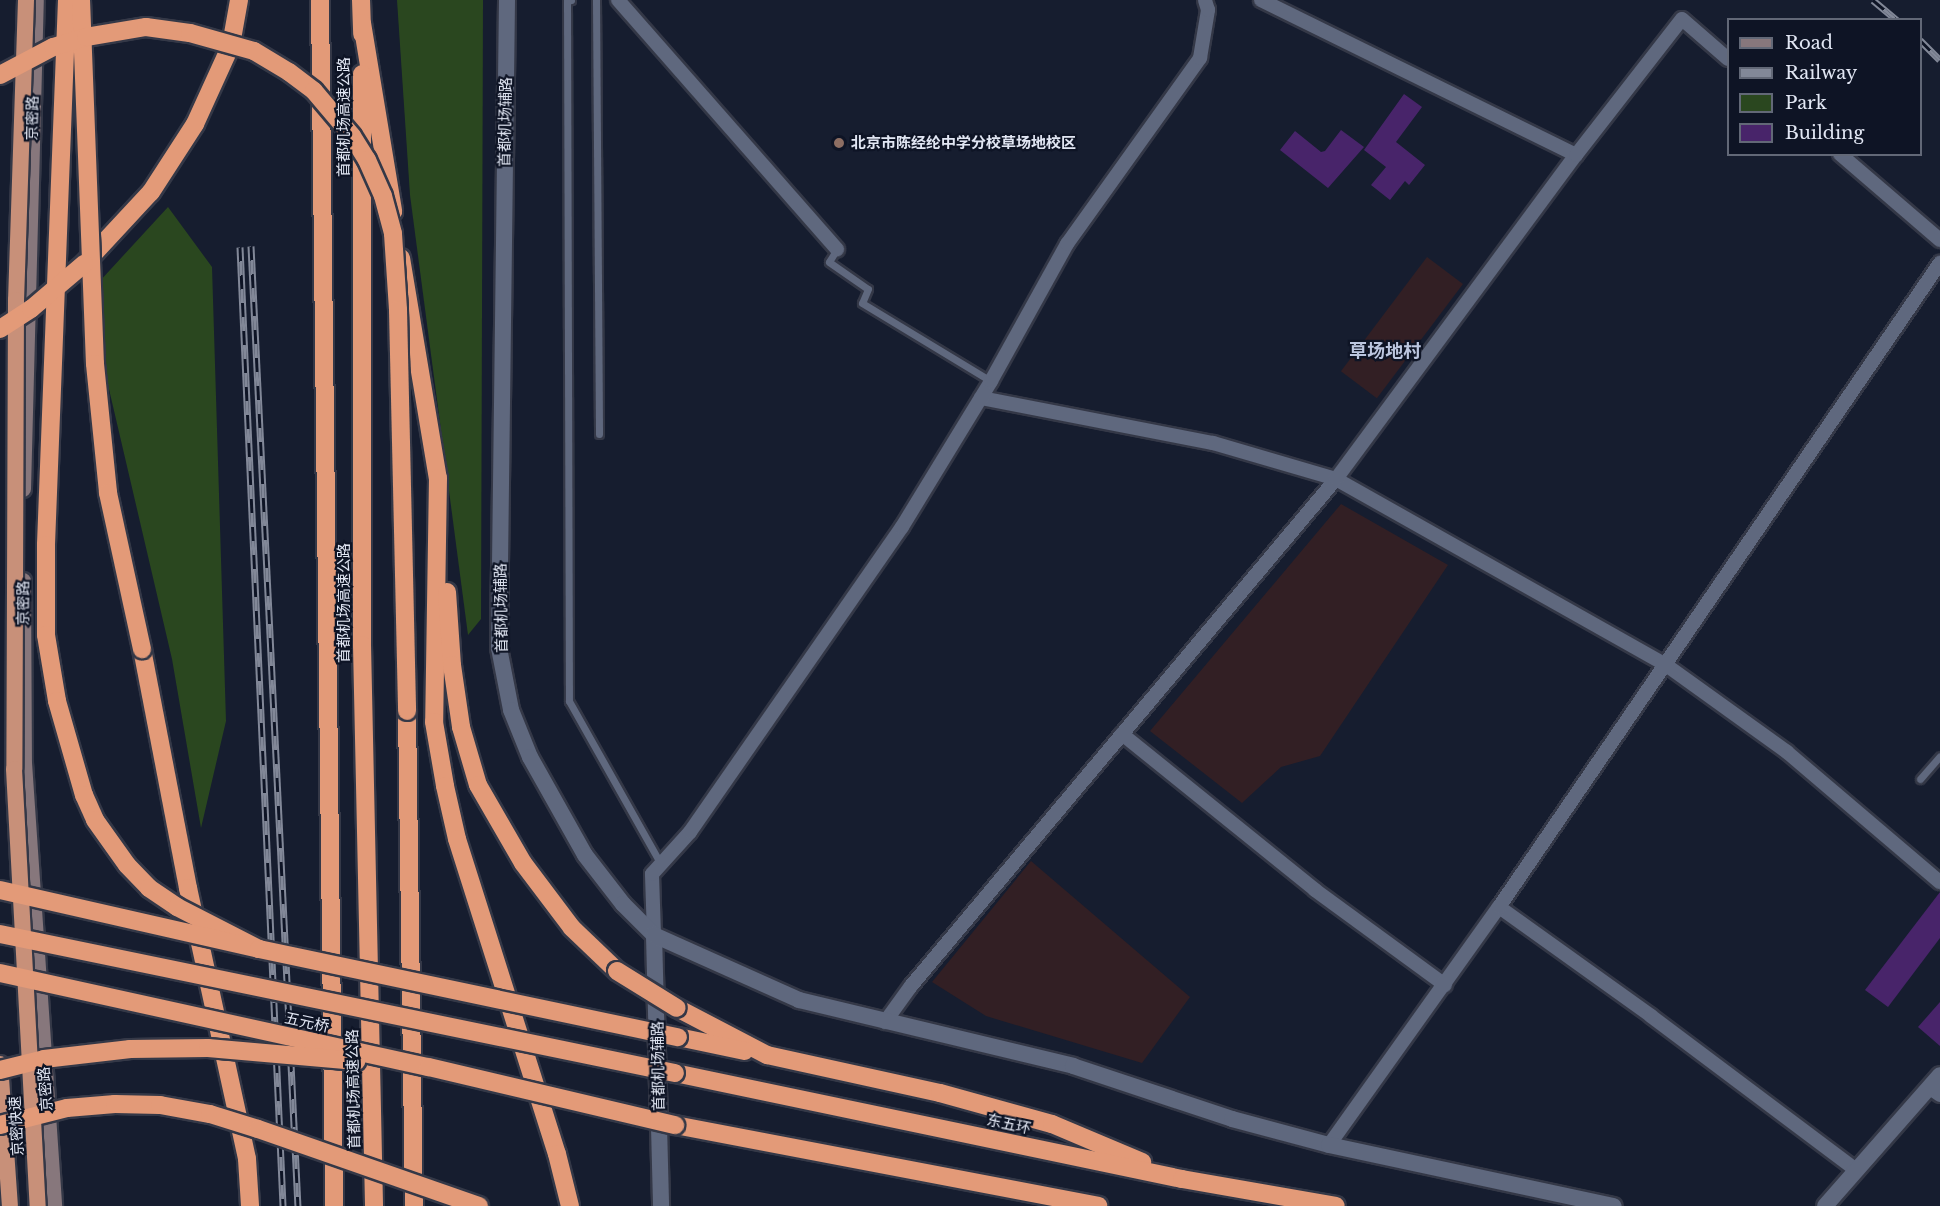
<!DOCTYPE html>
<html>
<head>
<meta charset="utf-8">
<style>
  body { margin:0 }
  #map { position:relative; width:1940px; height:1206px; overflow:hidden; background:#161d2f; font-family:"Libre Baskerville","Noto Sans SC",serif }
  div>[style] { position:absolute }
  [style*='--x'] { left:calc(var(--x)*1px); top:calc(var(--y)*1px); width:calc(var(--w)*1px); rotate:calc(var(--a)*1deg) }
  .commercial>* { inset:0; background:#321f24; transform-origin:0 0 }
  .green>* { inset:0; background:#2a471f }
  .building>* { inset:0; background:#48246a }
  .roads { filter:drop-shadow(2px 0 #343847) drop-shadow(-2px 0 #343847) drop-shadow(0 2px #343847) drop-shadow(0 -2px #343847) }
  .service>* { height:7px; margin:-3.5px; padding:0 3.5px; transform-origin:3.5px; border-radius:3.5px; background:#5f687e }
  .minor>* { height:14px; margin:-7px; padding:0 7px; transform-origin:7px; border-radius:7px; background:#5f687e }
  .tertiary>* { height:16px; margin:-8px; padding:0 8px; transform-origin:8px; border-radius:8px; background:#5f687e }
  .secondary>* { height:16px; margin:-8px; padding:0 8px; transform-origin:8px; border-radius:8px; background:#87777c }
  .trunk>* { height:16px; margin:-8px; padding:0 8px; transform-origin:8px; border-radius:8px; background:#c89079 }
  .motorway>* { height:18px; margin:-9px; padding:0 9px; transform-origin:9px; border-radius:9px; background:#e39a78 }
  .rail>* { height:7px; margin-top:-3.5px; transform-origin:0; background:repeating-linear-gradient(90deg,#0e1425 0 14px,#828898 0 28px); box-sizing:border-box; border-block:2px solid #828898 }
  .bridges { filter:drop-shadow(2px 0 #343847) drop-shadow(-2px 0 #343847) drop-shadow(0 2px #343847) drop-shadow(0 -2px #343847) }
  .trunk-bridge>* { height:16px; margin:-8px; padding:0 8px; transform-origin:8px; border-radius:8px; background:#c89079 }
  .motorway-bridge>* { height:18px; margin:-9px; padding:0 9px; transform-origin:9px; border-radius:9px; background:#e39a78 }
  .dots>* { width:16px; height:16px; translate:-50% -50%; box-sizing:border-box; border:3px solid #0e1425; border-radius:50% }
  span { translate:-50% -50%; white-space:nowrap; text-align:center; line-height:1.15; -webkit-text-stroke:4.5px #0e1425; paint-order:stroke }
  .street-label { font-size:15px; color:#e1e6f3 }
  .poi-label { font-size:15px; color:#e1e6f3; font-weight:700 }
  .left { translate:0 -50%; text-align:left }
  .quarter-label { font-size:18px; color:#bcc6df; font-weight:700 }
  .legend { position:absolute; left:1727px; top:18px; width:195px; height:138px; box-sizing:border-box; background:#0e1425; border:2px solid #626877; margin:0; padding:8px 10px; list-style:none; font-size:18px; color:#e1e6f3 }
  .legend li { display:flex; align-items:center; gap:12px; height:30px }
  .legend b { width:30px; border:2px solid #626877 }
</style>
</head>
<body>
<div id="map">
  <div class="commercial">
    <i style="left:1427px;top:257px;width:45px;height:143px;rotate:37deg"></i>
    <i style="clip-path:polygon(1341px 504px,1448px 565px,1320px 756px,1281px 767px,1242px 803px,1150px 731px)"></i>
    <i style="clip-path:polygon(1031px 861px,1190px 997px,1142px 1063px,986px 1016px,932px 982px)"></i>
  </div>
  <div class="green">
    <i style="clip-path:polygon(397px 0,483px 0,481px 619px,468px 635px,410px 195px)"></i>
    <i style="clip-path:polygon(168px 207px,212px 267px,226px 721px,201px 828px,172px 659px,87px 295px)"></i>
  </div>
  <div class="building">
    <i style="clip-path:polygon(1404px 94px,1422px 107px,1396px 142px,1425px 165px,1409px 185px,1405px 181px,1390px 200px,1371px 185px,1386px 167px,1364px 150px)"></i>
    <i style="clip-path:polygon(1341px 130px,1364px 147px,1328px 188px,1280px 150px,1295px 131px,1321px 152px,1325px 151px)"></i>
    <i style="clip-path:polygon(1940px 892px,1940px 938px,1888px 1007px,1865px 990px)"></i>
    <i style="clip-path:polygon(1940px 1002px,1940px 1046px,1918px 1027px)"></i>
  </div>
  <div class="roads">
    <div class="service">
      <i style="--x:571;--y:0;--w:4;--a:166"></i>
      <i style="--x:567;--y:1;--w:700;--a:89.84"></i>
      <i style="--x:569;--y:701;--w:187;--a:60.6"></i>
      <i style="--x:596;--y:0;--w:434;--a:89.6"></i>
      <i style="--x:837;--y:249;--w:15;--a:122"></i>
      <i style="--x:829;--y:262;--w:47;--a:34.7"></i>
      <i style="--x:868;--y:289;--w:15;--a:113"></i>
      <i style="--x:862;--y:303;--w:151;--a:31.2"></i>
      <i style="--x:1920;--y:779;--w:30;--a:-49"></i>
    </div>
    <div class="minor">
      <i style="--x:618;--y:0;--w:332;--a:48.7"></i>
      <i style="--x:1261;--y:0;--w:351;--a:26.2"></i>
      <i style="--x:1840;--y:154;--w:132;--a:40.7"></i>
      <i style="--x:981;--y:398;--w:236;--a:11"></i>
      <i style="--x:1213;--y:443;--w:128;--a:16.3"></i>
      <i style="--x:1336;--y:479;--w:379;--a:29.4"></i>
      <i style="--x:1666;--y:665;--w:149;--a:35.7"></i>
      <i style="--x:1787;--y:752;--w:201;--a:40.4"></i>
      <i style="--x:1122;--y:734;--w:248;--a:38.9"></i>
      <i style="--x:1315;--y:890;--w:161;--a:36.2"></i>
      <i style="--x:1499;--y:907;--w:187;--a:35.6"></i>
      <i style="--x:1651;--y:1016;--w:256;--a:36.9"></i>
      <i style="--x:654;--y:935;--w:61;--a:-91.9"></i>
      <i style="--x:652;--y:874;--w:57;--a:-47.9"></i>
      <i style="--x:690;--y:832;--w:371;--a:-55.2"></i>
      <i style="--x:902;--y:527;--w:171;--a:-58.6"></i>
      <i style="--x:991;--y:381;--w:157;--a:-61"></i>
      <i style="--x:1067;--y:244;--w:229;--a:-54.4"></i>
      <i style="--x:1200;--y:58;--w:49;--a:-80.5"></i>
      <i style="--x:1208;--y:10;--w:10;--a:-107"></i>
      <i style="--x:885;--y:1022;--w:44;--a:-54.2"></i>
      <i style="--x:911;--y:986;--w:662;--a:-50.03"></i>
      <i style="--x:1336;--y:479;--w:403;--a:-53.5"></i>
      <i style="--x:1576;--y:155;--w:172;--a:-52.1"></i>
      <i style="--x:1682;--y:19;--w:61;--a:41"></i>
      <i style="--x:1930;--y:1088;--w:12;--a:35"></i>
      <i style="--x:1329;--y:1145;--w:292;--a:-54.5"></i>
      <i style="--x:1499;--y:907;--w:781;--a:-55.6"></i>
    </div>
    <div class="tertiary">
      <i style="--x:507;--y:0;--w:648;--a:90.71"></i>
      <i style="--x:499;--y:648;--w:63;--a:79"></i>
      <i style="--x:511;--y:710;--w:51;--a:68"></i>
      <i style="--x:530;--y:757;--w:112;--a:60.7"></i>
      <i style="--x:585;--y:855;--w:62;--a:52.2"></i>
      <i style="--x:623;--y:904;--w:44;--a:45"></i>
      <i style="--x:654;--y:935;--w:271;--a:88.5"></i>
      <i style="--x:654;--y:935;--w:159;--a:24.1"></i>
      <i style="--x:799;--y:1000;--w:282;--a:13.5"></i>
      <i style="--x:1073;--y:1066;--w:168;--a:18.4"></i>
      <i style="--x:1232;--y:1119;--w:100;--a:15"></i>
      <i style="--x:1329;--y:1145;--w:291;--a:12.1"></i>
      <i style="--x:1825;--y:1206;--w:174;--a:-48.7"></i>
    </div>
    <div class="secondary">
      <i style="--x:23;--y:489;--w:489;--a:-88.5"></i>
      <i style="--x:23;--y:581;--w:182;--a:89.7"></i>
      <i style="--x:24;--y:763;--w:444;--a:86.1"></i>
    </div>
    <div class="trunk">
      <i style="--x:0;--y:1064;--w:142;--a:86"></i>
    </div>
    <div class="motorway">
      <i style="--x:320;--y:0;--w:1206;--a:89.33"></i>
      <i style="--x:361;--y:0;--w:34;--a:88"></i>
      <i style="--x:362;--y:23;--w:191;--a:80.6"></i>
      <i style="--x:362;--y:74;--w:571;--a:90"></i>
      <i style="--x:362;--y:645;--w:561;--a:88.77"></i>
      <i style="--x:401;--y:258;--w:223;--a:80.5"></i>
      <i style="--x:438;--y:478;--w:244;--a:90.9"></i>
      <i style="--x:434;--y:722;--w:65;--a:80.2"></i>
      <i style="--x:445;--y:786;--w:54;--a:77.2"></i>
      <i style="--x:457;--y:839;--w:330;--a:72.4"></i>
      <i style="--x:557;--y:1154;--w:54;--a:76"></i>
      <i style="--x:84;--y:264;--w:98;--a:-47.1"></i>
      <i style="--x:151;--y:192;--w:81;--a:-57.1"></i>
      <i style="--x:195;--y:124;--w:87;--a:-65.5"></i>
      <i style="--x:231;--y:45;--w:46;--a:-79.9"></i>
      <i style="--x:447;--y:592;--w:73;--a:86.1"></i>
      <i style="--x:452;--y:665;--w:63;--a:81.7"></i>
      <i style="--x:461;--y:727;--w:60;--a:73.7"></i>
      <i style="--x:478;--y:785;--w:90;--a:60"></i>
      <i style="--x:523;--y:863;--w:81;--a:53"></i>
      <i style="--x:572;--y:928;--w:62;--a:43.7"></i>
      <i style="--x:142;--y:649;--w:243;--a:79.1"></i>
      <i style="--x:188;--y:888;--w:277;--a:77.7"></i>
      <i style="--x:247;--y:1159;--w:47;--a:86.3"></i>
      <i style="--x:407;--y:711;--w:495;--a:89.2"></i>
      <i style="--x:677;--y:1008;--w:102;--a:27.6"></i>
      <i style="--x:767;--y:1055;--w:177;--a:12.4"></i>
      <i style="--x:940;--y:1093;--w:116;--a:15.5"></i>
      <i style="--x:1052;--y:1124;--w:98;--a:22.9"></i>
      <i style="--x:678;--y:1037;--w:68;--a:11.8"></i>
      <i style="--x:675;--y:1073;--w:518;--a:11.81"></i>
      <i style="--x:1182;--y:1179;--w:156;--a:9.9"></i>
      <i style="--x:675;--y:1125;--w:431;--a:10.8"></i>
    </div>
  </div>
  <div class="rail">
    <i style="--x:1873;--y:0;--w:31;--a:40"></i>
    <i style="--x:1920;--y:40;--w:28;--a:45"></i>
    <i style="--x:251;--y:246;--w:961;--a:87.2"></i>
    <i style="--x:240;--y:247;--w:960;--a:87.43"></i>
  </div>
  <div class="bridges">
    <div class="trunk-bridge">
      <i style="--x:26;--y:0;--w:300;--a:91.9"></i>
      <i style="--x:16;--y:300;--w:469;--a:90.2"></i>
      <i style="--x:14;--y:769;--w:438;--a:86.9"></i>
    </div>
    <div class="motorway-bridge">
      <i style="--x:67;--y:0;--w:545;--a:92.21"></i>
      <i style="--x:46;--y:545;--w:90;--a:90"></i>
      <i style="--x:46;--y:635;--w:67;--a:80.5"></i>
      <i style="--x:57;--y:701;--w:98;--a:74"></i>
      <i style="--x:84;--y:795;--w:27;--a:66"></i>
      <i style="--x:95;--y:820;--w:55;--a:54.6"></i>
      <i style="--x:127;--y:865;--w:32;--a:46"></i>
      <i style="--x:149;--y:888;--w:34;--a:34"></i>
      <i style="--x:177;--y:907;--w:92;--a:27.1"></i>
      <i style="--x:81;--y:0;--w:364;--a:87.8"></i>
      <i style="--x:95;--y:364;--w:130;--a:84.2"></i>
      <i style="--x:108;--y:493;--w:160;--a:77.7"></i>
      <i style="--x:0;--y:75;--w:60;--a:-27.8"></i>
      <i style="--x:53;--y:47;--w:34;--a:-17"></i>
      <i style="--x:86;--y:37;--w:61;--a:-9.5"></i>
      <i style="--x:146;--y:27;--w:44;--a:7.8"></i>
      <i style="--x:190;--y:33;--w:66;--a:15.7"></i>
      <i style="--x:254;--y:51;--w:41;--a:31"></i>
      <i style="--x:289;--y:72;--w:31;--a:37"></i>
      <i style="--x:314;--y:91;--w:59;--a:49.8"></i>
      <i style="--x:352;--y:136;--w:28;--a:58"></i>
      <i style="--x:367;--y:160;--w:39;--a:66"></i>
      <i style="--x:383;--y:196;--w:39;--a:75"></i>
      <i style="--x:393;--y:234;--w:76;--a:86.2"></i>
      <i style="--x:398;--y:310;--w:401;--a:88.7"></i>
      <i style="--x:0;--y:329;--w:37;--a:-33"></i>
      <i style="--x:31;--y:309;--w:70;--a:-40.3"></i>
      <i style="--x:0;--y:890;--w:266;--a:12.8"></i>
      <i style="--x:259;--y:949;--w:428;--a:11.9"></i>
      <i style="--x:0;--y:934;--w:689;--a:11.64"></i>
      <i style="--x:617;--y:971;--w:70;--a:31.7"></i>
      <i style="--x:0;--y:973;--w:439;--a:12.4"></i>
      <i style="--x:429;--y:1067;--w:253;--a:13.3"></i>
      <i style="--x:0;--y:1070;--w:45;--a:-14"></i>
      <i style="--x:44;--y:1059;--w:87;--a:-6.6"></i>
      <i style="--x:130;--y:1049;--w:78;--a:-0.7"></i>
      <i style="--x:208;--y:1048;--w:149;--a:5"></i>
      <i style="--x:0;--y:1125;--w:69;--a:-14.2"></i>
      <i style="--x:67;--y:1108;--w:48;--a:-4.8"></i>
      <i style="--x:115;--y:1104;--w:45;--a:1.3"></i>
      <i style="--x:160;--y:1105;--w:51;--a:10.2"></i>
      <i style="--x:210;--y:1114;--w:50;--a:17.4"></i>
      <i style="--x:258;--y:1129;--w:234;--a:19.2"></i>
    </div>
  </div>
  <div class="dots">
    <i style="left:839px;top:143px;background:#8d6e63"></i>
  </div>
  <div class="street-label">
    <span style="left:344px;top:117px;rotate:-90deg">首都机场高速公路</span>
    <span style="left:32px;top:118px;rotate:-89deg">京密路</span>
    <span style="left:505px;top:122px;rotate:-89deg">首都机场辅路</span>
    <span style="left:23px;top:603px;rotate:-90deg">京密路</span>
    <span style="left:344px;top:603px;rotate:-90deg">首都机场高速公路</span>
    <span style="left:501px;top:608px;rotate:-91deg">首都机场辅路</span>
    <span style="left:307px;top:1022px;rotate:12deg">五元桥</span>
    <span style="left:658px;top:1066px;rotate:-91deg">首都机场辅路</span>
    <span style="left:45px;top:1089px;rotate:-94deg">京密路</span>
    <span style="left:353px;top:1089px;rotate:-91deg">首都机场高速公路</span>
    <span style="left:1009px;top:1124px;rotate:12deg">东五环</span>
    <span style="left:16px;top:1126px;rotate:-93deg">京密快速</span>
  </div>
  <div class="poi-label">
    <span class="left" style="left:851px;top:143px">北京市陈经纶中学分校草场地校区</span>
  </div>
  <div class="quarter-label">
    <span style="left:1385px;top:351px">草场地村</span>
  </div>
  <ul class="legend">
  <li><b style="height:8px;background:#87777c"></b>Road</li>
  <li><b style="height:8px;background:#828898"></b>Railway</li>
  <li><b style="height:16px;background:#2a471f"></b>Park</li>
  <li><b style="height:16px;background:#48246a"></b>Building</li>
  </ul>
</div>
</body>
</html>
